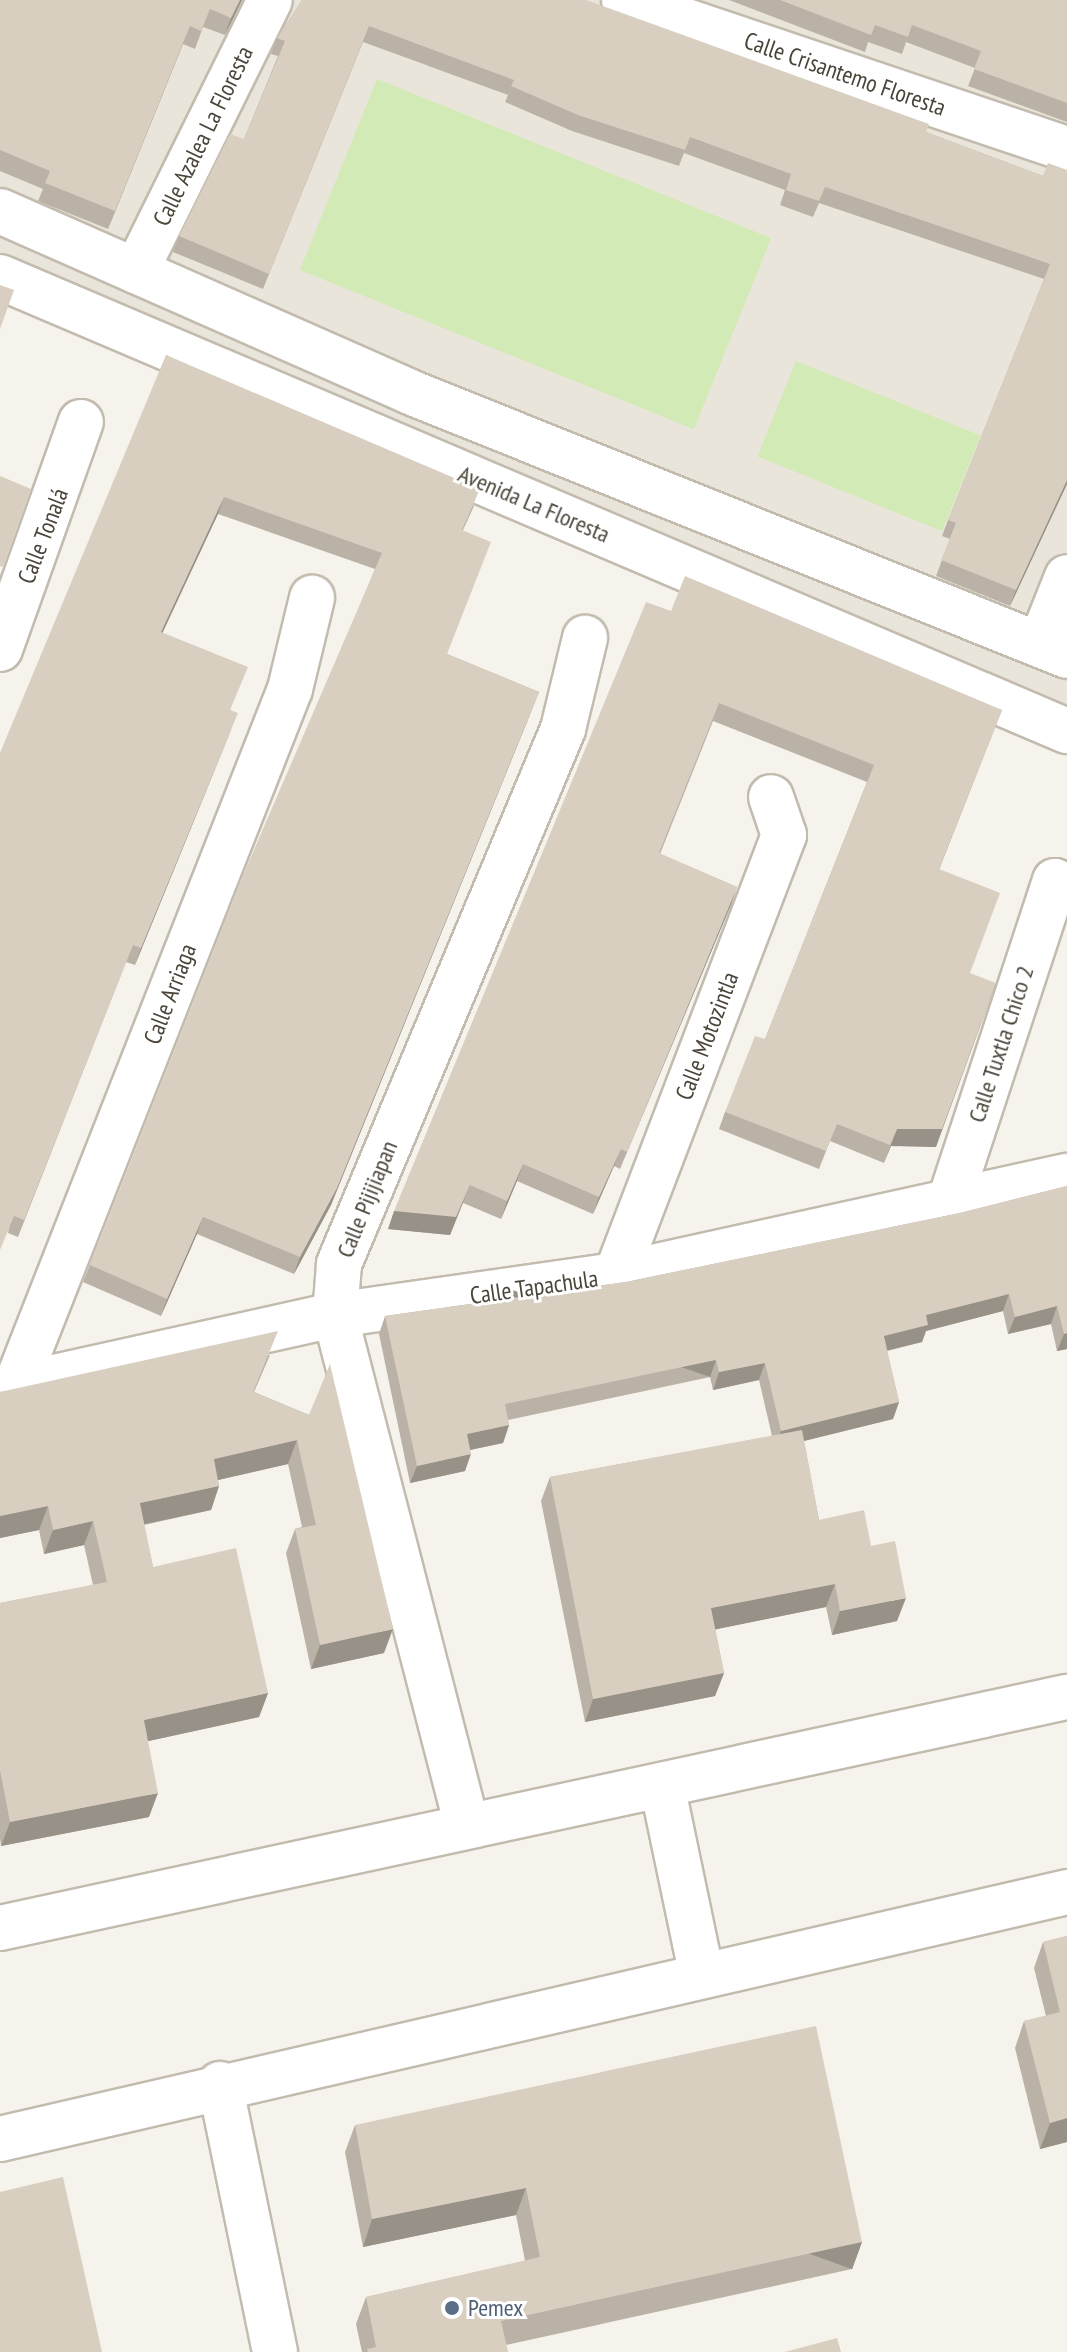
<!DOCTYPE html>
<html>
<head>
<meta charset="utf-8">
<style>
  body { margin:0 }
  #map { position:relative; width:1067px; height:2352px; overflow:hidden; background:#f6f3ec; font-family:"PT Sans Narrow",sans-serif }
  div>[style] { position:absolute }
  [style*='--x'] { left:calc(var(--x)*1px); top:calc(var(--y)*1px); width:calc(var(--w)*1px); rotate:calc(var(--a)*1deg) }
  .residential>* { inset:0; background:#eae5da }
  .green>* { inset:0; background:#d2eab5; transform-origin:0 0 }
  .roads { filter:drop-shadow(2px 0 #c2bbae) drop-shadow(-2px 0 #c2bbae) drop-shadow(0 2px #c2bbae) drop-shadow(0 -2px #c2bbae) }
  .minor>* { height:44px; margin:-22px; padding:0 22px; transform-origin:22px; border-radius:22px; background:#fff }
  .tertiary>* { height:44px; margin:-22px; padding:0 22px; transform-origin:22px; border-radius:22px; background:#fff }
  .wall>* { inset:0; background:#bab2a6 }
  .shaded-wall>* { inset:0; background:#979187; transform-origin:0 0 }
  .building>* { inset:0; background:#d8cfc1 }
  .dots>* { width:22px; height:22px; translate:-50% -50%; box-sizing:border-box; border:4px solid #fff; border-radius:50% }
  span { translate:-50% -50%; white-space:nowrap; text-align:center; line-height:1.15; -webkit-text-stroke:6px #fff; paint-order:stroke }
  .street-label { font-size:24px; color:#4b4439 }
  .service-label { font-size:24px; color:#4e5e75 }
  .left { translate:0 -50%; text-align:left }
</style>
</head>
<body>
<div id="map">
  <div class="residential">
    <i style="clip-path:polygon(0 0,1067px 0,1067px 719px,0 290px)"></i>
  </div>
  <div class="green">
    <i style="left:377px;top:79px;width:425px;height:206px;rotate:22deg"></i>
    <i style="left:796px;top:361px;width:199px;height:103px;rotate:22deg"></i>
  </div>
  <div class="roads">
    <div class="minor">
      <i style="--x:624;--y:0;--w:467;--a:18.6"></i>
      <i style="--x:0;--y:211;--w:448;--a:23.8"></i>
      <i style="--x:410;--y:392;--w:708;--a:21.89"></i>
      <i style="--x:136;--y:271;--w:302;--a:-63.7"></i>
      <i style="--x:0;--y:277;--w:1160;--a:23.05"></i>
      <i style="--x:1040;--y:645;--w:73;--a:-68.3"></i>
      <i style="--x:0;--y:649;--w:241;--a:-70.4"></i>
      <i style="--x:948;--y:1206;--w:342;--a:-71.8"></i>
      <i style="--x:1055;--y:881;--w:13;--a:27"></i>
      <i style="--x:616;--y:1275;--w:471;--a:-69.1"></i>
      <i style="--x:784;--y:835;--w:40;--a:-108.9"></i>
      <i style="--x:16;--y:1385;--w:748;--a:-68.51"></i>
      <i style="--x:290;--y:689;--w:94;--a:-76.4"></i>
      <i style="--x:0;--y:1389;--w:343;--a:-12.5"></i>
      <i style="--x:335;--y:1315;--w:284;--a:-8.1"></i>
      <i style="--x:616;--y:1275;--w:462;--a:-12.4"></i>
      <i style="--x:467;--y:1826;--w:528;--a:-104.48"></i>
      <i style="--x:335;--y:1315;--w:51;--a:-85.5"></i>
      <i style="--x:339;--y:1264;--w:580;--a:-67.28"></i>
      <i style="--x:563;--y:729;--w:94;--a:-76.4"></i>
      <i style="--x:220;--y:2084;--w:274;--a:78.4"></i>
    </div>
    <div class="tertiary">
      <i style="--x:662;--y:1785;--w:190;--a:78.2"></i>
      <i style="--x:0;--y:1928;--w:1092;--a:-12.22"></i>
      <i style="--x:0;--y:2139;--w:1095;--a:-13.03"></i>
    </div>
  </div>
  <div class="wall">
    <i style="clip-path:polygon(0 0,242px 0,225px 35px,203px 27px,195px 49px,183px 44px,108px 229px,38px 201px,43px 189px,0 171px)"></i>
    <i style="clip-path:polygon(302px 0,926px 132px,1043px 176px,1067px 170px,1067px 484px,1010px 606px,936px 576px,950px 539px,942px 536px,948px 520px,1044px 279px,819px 203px,813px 217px,780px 205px,785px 190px,684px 153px,679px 166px,572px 131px,505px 102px,508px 95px,363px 42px,263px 289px,173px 252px,179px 236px,244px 139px,278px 56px,271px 54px,277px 38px)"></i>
    <i style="clip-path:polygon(729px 0,1067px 0,1067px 122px,968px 86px,975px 68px,906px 42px,902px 54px,868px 42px,865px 52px)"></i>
    <i style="clip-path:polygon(166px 355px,474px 506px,463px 530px,447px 654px,539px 692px,331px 1205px,294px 1274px,197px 1234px,161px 1316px,83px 1282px,375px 569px,218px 514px,162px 633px,231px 710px,231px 730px,135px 965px,126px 962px,18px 1237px,8px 1233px)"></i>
    <i style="clip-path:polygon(671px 611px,1002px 710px,939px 870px,970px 973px,936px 1147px,891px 1146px,884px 1163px,830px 1141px,819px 1169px,719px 1129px,725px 1112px,765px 1039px,867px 782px,713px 721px,660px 854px,737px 887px,620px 1169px,614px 1166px,593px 1214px,517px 1181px,501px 1219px,463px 1203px,450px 1235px,388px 1229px)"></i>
    <i style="clip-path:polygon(1067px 1186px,1067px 1349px,1057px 1351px,1051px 1324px,1008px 1334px,1003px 1311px,926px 1331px,922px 1342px,887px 1351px,899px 1402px,893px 1419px,804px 1441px,819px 1520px,871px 1546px,897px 1621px,832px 1635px,826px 1607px,715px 1629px,724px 1673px,715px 1696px,585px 1722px,541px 1501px,550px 1477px,772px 1436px,759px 1380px,713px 1390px,710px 1377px,508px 1420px,509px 1425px,503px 1443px,470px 1450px,465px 1471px,410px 1483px,379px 1334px,385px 1316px,626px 1282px,960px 1213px)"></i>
    <i style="clip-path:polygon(270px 1355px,254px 1392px,309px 1415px,384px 1653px,311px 1669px,286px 1553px,295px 1529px,302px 1527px,288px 1464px,218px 1480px,219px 1486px,211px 1510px,144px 1525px,153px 1567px,268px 1693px,259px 1717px,148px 1741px,149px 1817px,1px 1846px,0 1839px,0 1603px,93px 1585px,84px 1545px,44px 1554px,39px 1530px,0 1538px,0 1392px)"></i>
    <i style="clip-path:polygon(1067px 1936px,1067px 2142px,1040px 2149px,1015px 2048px,1024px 2021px,1046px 2016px,1034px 1968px,1043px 1942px)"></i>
    <i style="clip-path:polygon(355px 2125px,862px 2242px,852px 2269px,506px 2345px,508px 2352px,362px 2352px,356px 2324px,366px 2297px,525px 2261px,516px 2215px,363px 2247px,345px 2152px)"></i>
  </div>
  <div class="shaded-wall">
    <i style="clip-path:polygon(240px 0,242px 0,225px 35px,231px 18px)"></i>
    <i style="clip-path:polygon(190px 26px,183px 44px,108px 229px,115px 211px)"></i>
    <i style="clip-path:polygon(1067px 480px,1067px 484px,1010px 606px,1016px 590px)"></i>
    <i style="clip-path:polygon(224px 497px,218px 514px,155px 649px,161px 632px)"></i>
    <i style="clip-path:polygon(539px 692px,331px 1205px,294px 1274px,300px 1257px)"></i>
    <i style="clip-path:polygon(238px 713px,231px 730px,135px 965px,141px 948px)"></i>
    <i style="clip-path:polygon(737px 887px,731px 905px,620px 1169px,627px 1152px)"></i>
    <i style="clip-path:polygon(996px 983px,936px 1147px,891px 1146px,884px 1163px,897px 1129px)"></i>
    <i style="clip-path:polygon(621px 1149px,614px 1166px,593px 1214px,599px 1197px)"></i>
    <i style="clip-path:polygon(523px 1164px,517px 1181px,501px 1219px,507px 1201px)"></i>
    <i style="clip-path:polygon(470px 1185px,450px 1235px,388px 1229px,394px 1211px)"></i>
    <i style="clip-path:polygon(203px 1217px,197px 1234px,161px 1316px,167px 1299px)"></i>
    <i style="clip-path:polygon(1009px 1294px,1003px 1311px,926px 1331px,922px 1342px,877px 1353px,884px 1336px,926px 1315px)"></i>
    <i style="clip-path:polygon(1057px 1306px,1051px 1324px,1008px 1334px,1015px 1317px)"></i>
    <i style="clip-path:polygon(1067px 1333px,1067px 1349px,1057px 1351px,1064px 1334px)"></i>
    <i style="left:716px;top:1360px;width:18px;height:216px;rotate:109deg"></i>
    <i style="clip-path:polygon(765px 1363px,759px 1380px,713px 1390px,719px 1372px)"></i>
    <i style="clip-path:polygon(899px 1402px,893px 1419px,775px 1448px,781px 1431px)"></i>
    <i style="clip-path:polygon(509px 1425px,503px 1443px,460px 1452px,467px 1434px)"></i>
    <i style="clip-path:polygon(297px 1440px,288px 1464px,205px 1483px,214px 1459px)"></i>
    <i style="clip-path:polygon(471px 1454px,465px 1471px,410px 1483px,417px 1466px)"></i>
    <i style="clip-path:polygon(219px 1486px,211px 1510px,131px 1527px,140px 1503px)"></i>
    <i style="clip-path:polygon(48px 1506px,39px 1530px,0 1538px,0 1516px)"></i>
    <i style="clip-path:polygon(93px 1521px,84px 1545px,44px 1554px,53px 1530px)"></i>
    <i style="clip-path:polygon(835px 1584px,826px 1607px,703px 1632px,711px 1608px)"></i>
    <i style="clip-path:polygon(906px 1598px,897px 1621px,832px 1635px,840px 1611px)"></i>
    <i style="clip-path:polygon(393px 1629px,384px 1653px,311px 1669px,320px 1645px)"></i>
    <i style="clip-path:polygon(724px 1673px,715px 1696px,585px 1722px,593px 1699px)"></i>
    <i style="clip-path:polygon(268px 1693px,259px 1717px,135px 1744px,144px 1720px)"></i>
    <i style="clip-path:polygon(158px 1793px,149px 1817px,1px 1846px,10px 1822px)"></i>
    <i style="clip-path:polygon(1067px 2118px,1067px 2142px,1040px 2149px,1050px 2123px)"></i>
    <i style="clip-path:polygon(526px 2188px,516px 2215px,363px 2247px,372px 2219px)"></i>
    <i style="left:862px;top:2242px;width:29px;height:370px;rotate:110deg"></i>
  </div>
  <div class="building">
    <i style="clip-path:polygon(0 0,240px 0,231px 18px,210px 9px,201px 31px,190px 26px,115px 211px,45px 183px,50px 171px,0 150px)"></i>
    <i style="clip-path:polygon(302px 0,586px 0,929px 124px,926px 132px,1043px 176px,1048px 163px,1067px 170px,1067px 480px,1016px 590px,941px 560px,956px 523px,948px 520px,1050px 264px,825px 187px,819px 201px,786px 190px,791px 174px,690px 137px,685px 150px,578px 115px,511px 86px,514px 80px,369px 26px,269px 274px,179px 236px,230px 134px,244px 139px,285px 41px,277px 38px)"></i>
    <i style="clip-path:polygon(780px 0,1067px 0,1067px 103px,974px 69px,981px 51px,912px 25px,908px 37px,875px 25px,871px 35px)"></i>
    <i style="clip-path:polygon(0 285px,14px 290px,0 329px)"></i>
    <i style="clip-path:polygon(166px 355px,480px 489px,462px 530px,491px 542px,447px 654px,539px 692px,337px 1188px,300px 1257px,203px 1217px,167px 1299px,90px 1265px,244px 873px,382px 553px,224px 497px,161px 632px,248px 667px,230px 710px,238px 713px,141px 948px,133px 945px,24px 1220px,14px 1216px,0 1250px,0 753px)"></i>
    <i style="clip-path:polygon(0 476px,31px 489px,3px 567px,0 566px)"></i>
    <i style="clip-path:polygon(685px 576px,1002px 710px,939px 869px,1000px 893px,970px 973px,996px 983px,942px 1129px,897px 1129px,890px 1145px,837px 1124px,826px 1151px,725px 1112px,755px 1036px,765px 1039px,874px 765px,719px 703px,659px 853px,737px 887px,627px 1152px,621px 1149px,599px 1197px,523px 1164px,507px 1201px,470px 1185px,456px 1217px,394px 1211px,646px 602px,671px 611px)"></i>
    <i style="clip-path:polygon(1067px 1186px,1067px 1333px,1064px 1334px,1057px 1306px,1015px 1317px,1009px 1294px,926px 1315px,928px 1325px,884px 1336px,899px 1402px,781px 1431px,765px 1363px,719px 1372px,716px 1360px,505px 1404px,509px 1425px,467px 1434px,471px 1454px,417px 1466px,385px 1316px,626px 1282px,960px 1213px)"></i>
    <i style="clip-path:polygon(278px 1331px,253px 1392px,309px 1415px,330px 1364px,393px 1629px,320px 1645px,295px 1529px,316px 1525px,297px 1440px,214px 1459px,219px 1486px,140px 1503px,153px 1567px,236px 1548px,268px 1693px,144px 1720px,158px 1793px,10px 1822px,0 1770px,0 1603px,107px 1582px,93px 1521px,53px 1530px,48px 1506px,0 1516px,0 1392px)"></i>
    <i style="clip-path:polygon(802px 1430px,819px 1520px,864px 1510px,871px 1546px,895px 1541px,906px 1598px,840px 1611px,835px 1584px,711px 1608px,724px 1673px,593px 1699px,550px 1477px)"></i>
    <i style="clip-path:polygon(1067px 1936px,1067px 2118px,1050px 2123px,1024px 2021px,1060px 2012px,1043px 1942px)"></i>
    <i style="clip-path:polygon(816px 2026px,862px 2242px,501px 2321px,508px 2352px,368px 2352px,367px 2349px,376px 2347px,366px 2297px,540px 2257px,526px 2188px,372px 2219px,355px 2125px)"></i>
    <i style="clip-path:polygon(63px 2177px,102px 2352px,0 2352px,0 2192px)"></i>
    <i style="clip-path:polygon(837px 2338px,841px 2352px,785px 2352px)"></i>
  </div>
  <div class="dots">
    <i style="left:452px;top:2308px;background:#5c6f8a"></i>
  </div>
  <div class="street-label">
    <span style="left:845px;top:74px;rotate:19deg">Calle Crisantemo Floresta</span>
    <span style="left:203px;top:136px;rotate:-64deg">Calle Azalea La Floresta</span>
    <span style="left:534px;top:504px;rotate:23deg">Avenida La Floresta</span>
    <span style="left:43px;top:536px;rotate:-69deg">Calle Tonalá</span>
    <span style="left:170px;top:994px;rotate:-69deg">Calle Arriaga</span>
    <span style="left:707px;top:1036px;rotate:-69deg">Calle Motozintla</span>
    <span style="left:1001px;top:1044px;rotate:-72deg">Calle Tuxtla Chico 2</span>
    <span style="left:367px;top:1199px;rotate:-68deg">Calle Pijijiapan</span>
    <span style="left:534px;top:1287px;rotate:-8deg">Calle Tapachula</span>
  </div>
  <div class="service-label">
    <span class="left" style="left:468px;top:2308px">Pemex</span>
  </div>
</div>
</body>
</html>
